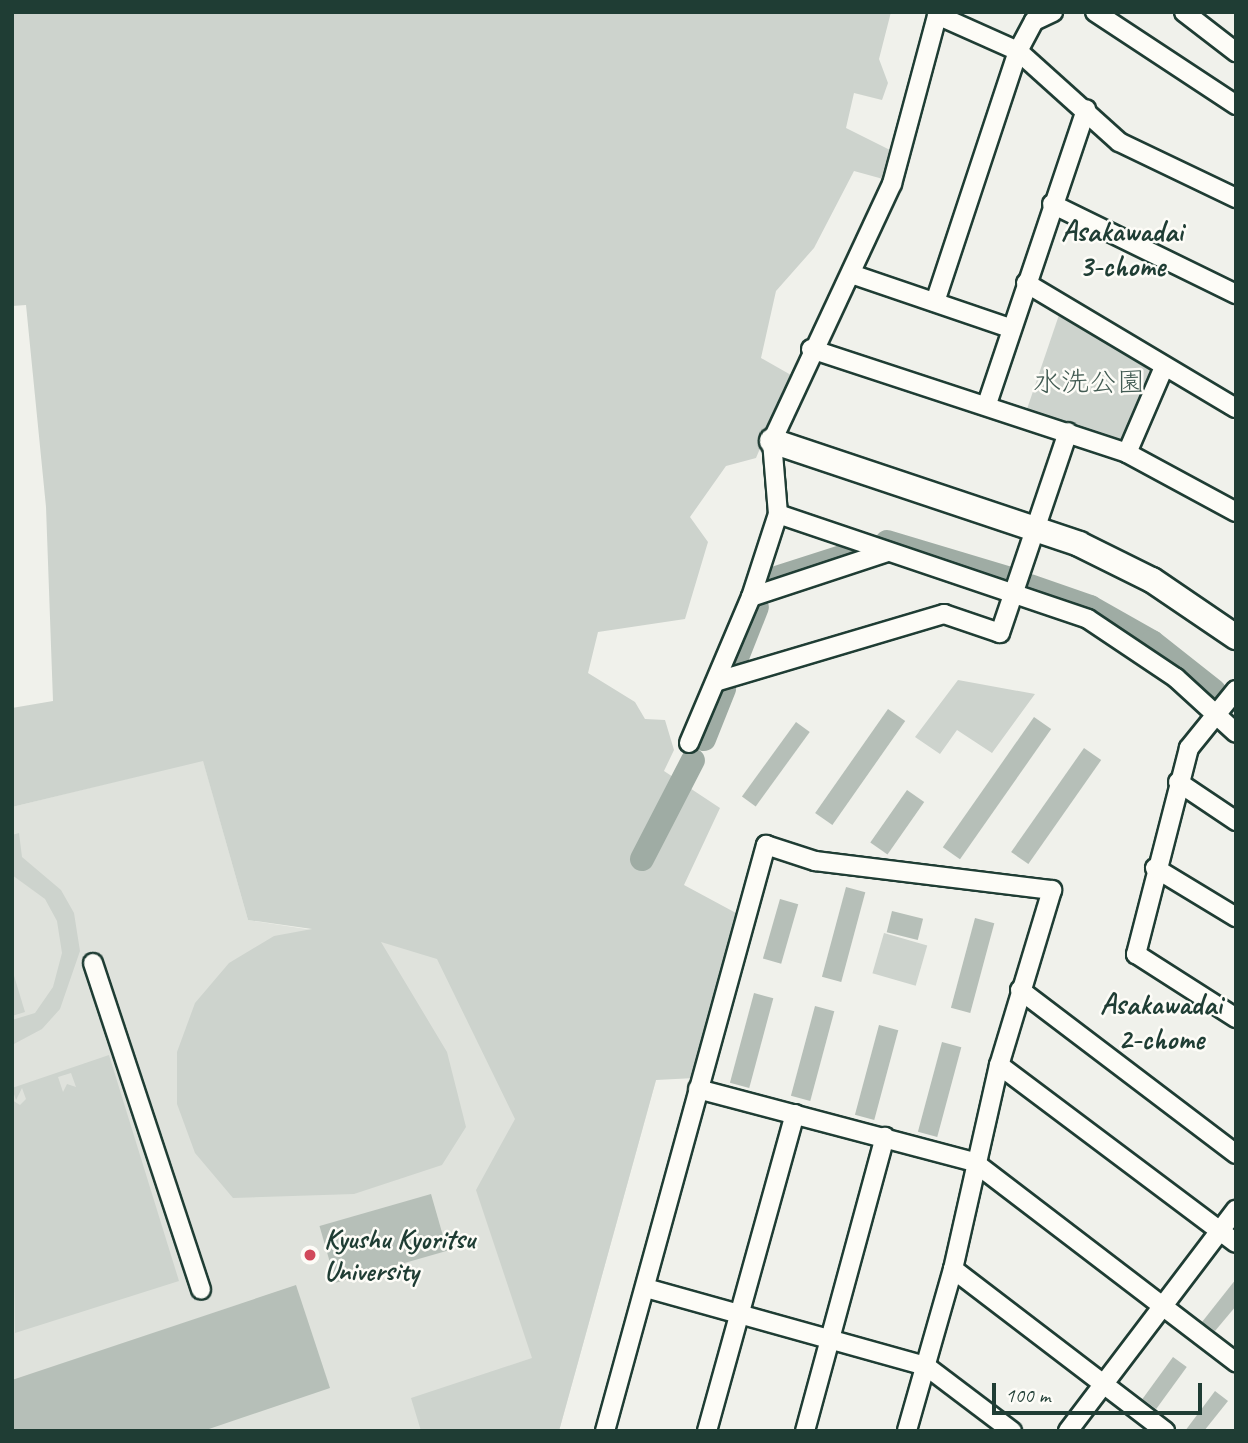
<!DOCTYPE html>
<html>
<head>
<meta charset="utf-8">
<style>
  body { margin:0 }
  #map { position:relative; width:1248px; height:1443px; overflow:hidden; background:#f0f1eb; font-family:Caveat,"Klee One",sans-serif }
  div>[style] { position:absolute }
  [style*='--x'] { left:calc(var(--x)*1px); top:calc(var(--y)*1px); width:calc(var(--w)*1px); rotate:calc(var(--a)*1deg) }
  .built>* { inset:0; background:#dfe2dc }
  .green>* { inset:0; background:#cdd3cd; transform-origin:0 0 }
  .river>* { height:24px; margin:-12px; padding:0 12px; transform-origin:12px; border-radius:12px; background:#9faca4 }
  .building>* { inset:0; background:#b6bfb8; transform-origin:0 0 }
  .roads { filter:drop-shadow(2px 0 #1f3d34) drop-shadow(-2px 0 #1f3d34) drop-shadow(0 2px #1f3d34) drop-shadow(0 -2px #1f3d34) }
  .street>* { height:18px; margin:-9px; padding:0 9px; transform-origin:9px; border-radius:9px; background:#fdfcf7 }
  .secondary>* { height:24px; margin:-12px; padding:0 12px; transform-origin:12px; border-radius:12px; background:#fdfcf7 }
  .dots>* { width:19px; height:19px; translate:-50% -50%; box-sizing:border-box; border:4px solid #fdfcf7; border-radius:50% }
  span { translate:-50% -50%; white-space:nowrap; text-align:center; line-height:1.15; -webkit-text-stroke:5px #fdfcf7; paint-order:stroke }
  .park-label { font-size:28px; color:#425b53 }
  .poi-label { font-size:28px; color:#1f3d34; font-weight:700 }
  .left { translate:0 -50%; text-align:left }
  .neighbourhood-label { font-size:30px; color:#1f3d34; font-weight:700 }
  .frame { position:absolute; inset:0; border:14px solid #1f3d34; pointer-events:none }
  .scale { position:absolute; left:992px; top:1383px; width:210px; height:32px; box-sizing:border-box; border:4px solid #1f3d34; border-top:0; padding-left:9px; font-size:21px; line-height:24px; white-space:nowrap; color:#1f3d34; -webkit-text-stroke:5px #fdfcf7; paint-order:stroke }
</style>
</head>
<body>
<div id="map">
  <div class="built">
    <i style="clip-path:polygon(203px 760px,248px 920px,450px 951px,656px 1080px,559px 1431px,12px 1431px,12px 807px)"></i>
  </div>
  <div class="green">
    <i style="clip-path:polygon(12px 12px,891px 12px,879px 59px,888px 83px,882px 100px,854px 93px,846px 128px,892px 151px,883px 179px,854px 171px,814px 248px,776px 291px,761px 358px,791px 375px,756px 458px,726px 466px,690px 517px,708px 542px,685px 619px,598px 632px,588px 673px,635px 702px,645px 719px,665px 720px,674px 750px,664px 771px,720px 808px,684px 885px,736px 913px,695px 1078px,656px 1080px,559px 1431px,421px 1431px,411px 1398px,532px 1358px,476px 1190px,515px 1119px,437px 959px,381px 942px,447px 1052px,466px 1127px,442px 1165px,354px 1194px,233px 1198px,195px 1153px,177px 1104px,177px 1052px,195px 1003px,229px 963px,274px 936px,312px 929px,248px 920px,203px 761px,12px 807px,12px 708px,53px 701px,46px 507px,26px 305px,12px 306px)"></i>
    <i style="clip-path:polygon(1061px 309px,1160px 369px,1123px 447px,1027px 409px)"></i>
    <i style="clip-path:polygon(958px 680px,1035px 694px,992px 753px,957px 730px,940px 754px,915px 737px)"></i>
    <i style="clip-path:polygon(19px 833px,22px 857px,61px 890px,74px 913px,80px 951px,60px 1009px,42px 1029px,12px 1045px,12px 1020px,35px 1013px,53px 987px,62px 953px,57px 921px,45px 899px,12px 875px,12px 835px)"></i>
    <i style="left:884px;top:933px;width:45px;height:42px;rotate:16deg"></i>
    <i style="clip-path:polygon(12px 969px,25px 1012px,12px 1016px)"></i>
    <i style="clip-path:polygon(evenodd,109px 1055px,179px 1281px,15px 1333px,12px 1100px,20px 1105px,26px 1099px,22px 1088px,16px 1100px,12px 1088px,109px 1055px,71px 1073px,76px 1087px,67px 1084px,63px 1092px,58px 1077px,71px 1073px)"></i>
  </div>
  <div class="river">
    <i style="--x:887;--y:542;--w:128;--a:16.7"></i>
    <i style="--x:767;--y:581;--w:95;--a:-17.9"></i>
    <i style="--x:1030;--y:586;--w:64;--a:19.3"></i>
    <i style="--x:1090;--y:607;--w:71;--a:29.4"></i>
    <i style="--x:1152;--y:642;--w:79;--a:38.3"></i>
    <i style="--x:734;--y:665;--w:62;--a:-68.4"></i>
    <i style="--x:704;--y:739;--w:54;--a:-68.2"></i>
    <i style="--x:642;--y:859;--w:111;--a:-62.7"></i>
  </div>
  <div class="building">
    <i style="left:888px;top:709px;width:21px;height:127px;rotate:35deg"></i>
    <i style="left:1034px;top:717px;width:21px;height:159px;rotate:35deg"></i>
    <i style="left:796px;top:722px;width:17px;height:92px;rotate:36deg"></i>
    <i style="left:1084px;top:748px;width:21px;height:127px;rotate:35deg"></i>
    <i style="left:907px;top:790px;width:21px;height:64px;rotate:35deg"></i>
    <i style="left:846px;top:887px;width:20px;height:93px;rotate:15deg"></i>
    <i style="left:780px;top:899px;width:19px;height:62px;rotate:16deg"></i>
    <i style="left:892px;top:911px;width:32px;height:22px;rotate:14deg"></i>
    <i style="left:975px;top:918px;width:20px;height:93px;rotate:15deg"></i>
    <i style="left:754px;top:993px;width:20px;height:93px;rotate:15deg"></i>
    <i style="left:815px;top:1006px;width:20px;height:93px;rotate:15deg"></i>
    <i style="left:879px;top:1025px;width:20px;height:93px;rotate:15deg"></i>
    <i style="left:942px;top:1042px;width:20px;height:93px;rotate:15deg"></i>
    <i style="left:431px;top:1194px;width:59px;height:116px;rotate:74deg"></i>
    <i style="clip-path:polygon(1236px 1279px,1236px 1306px,1215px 1331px,1202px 1322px)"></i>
    <i style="clip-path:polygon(296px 1285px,330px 1388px,203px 1431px,12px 1431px,12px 1380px)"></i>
    <i style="left:1173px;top:1357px;width:17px;height:52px;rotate:36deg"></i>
    <i style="clip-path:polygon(1215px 1391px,1228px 1401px,1204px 1431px,1185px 1431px)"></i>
  </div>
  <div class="roads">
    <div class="street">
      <i style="--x:1095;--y:12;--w:169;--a:33.4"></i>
      <i style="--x:1184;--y:12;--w:66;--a:37.6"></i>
      <i style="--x:937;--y:15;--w:89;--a:24"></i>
      <i style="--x:1018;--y:51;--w:136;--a:42"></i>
      <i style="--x:1119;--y:142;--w:130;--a:25.6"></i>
      <i style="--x:1052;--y:204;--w:205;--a:26.1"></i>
      <i style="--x:851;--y:274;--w:168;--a:18.8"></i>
      <i style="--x:1026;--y:283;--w:244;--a:30.8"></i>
      <i style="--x:935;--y:302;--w:264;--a:-71.7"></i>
      <i style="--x:1018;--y:51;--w:34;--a:-62"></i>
      <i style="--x:1034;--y:21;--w:21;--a:-25"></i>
      <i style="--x:811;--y:349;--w:333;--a:18.2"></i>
      <i style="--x:1127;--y:453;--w:124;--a:28.4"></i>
      <i style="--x:987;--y:404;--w:311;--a:-71.4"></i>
      <i style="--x:1127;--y:453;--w:94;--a:-66.7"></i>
      <i style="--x:778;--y:514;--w:327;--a:18.7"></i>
      <i style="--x:1088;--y:619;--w:106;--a:33.8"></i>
      <i style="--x:1176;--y:678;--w:81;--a:42.5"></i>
      <i style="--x:751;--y:597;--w:143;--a:-18.3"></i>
      <i style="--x:718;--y:681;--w:236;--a:-16.5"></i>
      <i style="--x:944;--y:614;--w:59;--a:18.7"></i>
      <i style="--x:1000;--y:633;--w:212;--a:-71.3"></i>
      <i style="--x:1236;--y:690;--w:75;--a:129"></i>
      <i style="--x:1189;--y:748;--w:213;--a:104.4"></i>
      <i style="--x:1136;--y:954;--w:119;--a:32.6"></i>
      <i style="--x:689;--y:743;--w:159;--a:-67"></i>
      <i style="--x:751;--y:597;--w:87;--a:-72"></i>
      <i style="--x:778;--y:514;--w:73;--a:-94.7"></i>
      <i style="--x:772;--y:441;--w:284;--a:-65"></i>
      <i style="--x:892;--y:184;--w:178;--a:-75"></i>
      <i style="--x:1178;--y:782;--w:70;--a:33.9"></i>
      <i style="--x:1155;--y:868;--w:95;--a:31.2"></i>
      <i style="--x:93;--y:963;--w:344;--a:71.7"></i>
      <i style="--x:1020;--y:990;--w:271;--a:37.2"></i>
      <i style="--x:999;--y:1065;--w:296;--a:36.9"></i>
      <i style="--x:698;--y:1089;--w:285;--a:14.8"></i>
      <i style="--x:974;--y:1162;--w:330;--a:37.4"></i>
      <i style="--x:953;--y:1269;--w:267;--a:37.4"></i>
      <i style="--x:646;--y:1288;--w:291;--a:15.6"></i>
      <i style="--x:926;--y:1366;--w:108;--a:37.1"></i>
      <i style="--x:605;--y:1431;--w:608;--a:-74.64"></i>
      <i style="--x:766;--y:845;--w:52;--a:18.1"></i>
      <i style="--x:815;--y:861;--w:239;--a:7"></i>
      <i style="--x:1052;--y:890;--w:183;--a:106.8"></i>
      <i style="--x:999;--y:1065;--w:209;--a:102.7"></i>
      <i style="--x:953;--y:1269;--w:168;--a:105.9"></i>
      <i style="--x:707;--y:1431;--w:329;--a:-74.5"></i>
      <i style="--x:805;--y:1431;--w:305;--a:-74.8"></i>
      <i style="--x:1068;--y:1431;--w:278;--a:-52.8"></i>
    </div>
    <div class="secondary">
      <i style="--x:772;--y:441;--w:324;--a:18.5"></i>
      <i style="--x:1079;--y:544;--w:81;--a:26.3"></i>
      <i style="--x:1152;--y:580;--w:102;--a:34.2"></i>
    </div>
  </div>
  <div class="dots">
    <i style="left:310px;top:1255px;background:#d1495b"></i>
  </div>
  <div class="park-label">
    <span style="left:1089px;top:382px">水洗公園</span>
  </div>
  <div class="poi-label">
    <span class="left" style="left:324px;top:1255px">Kyushu Kyoritsu<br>University</span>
  </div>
  <div class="neighbourhood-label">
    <span style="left:1122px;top:248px">Asakawadai<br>3-chome</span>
    <span style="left:1161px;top:1021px">Asakawadai<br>2-chome</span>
  </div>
  <div class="frame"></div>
  <div class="scale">100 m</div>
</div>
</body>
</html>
